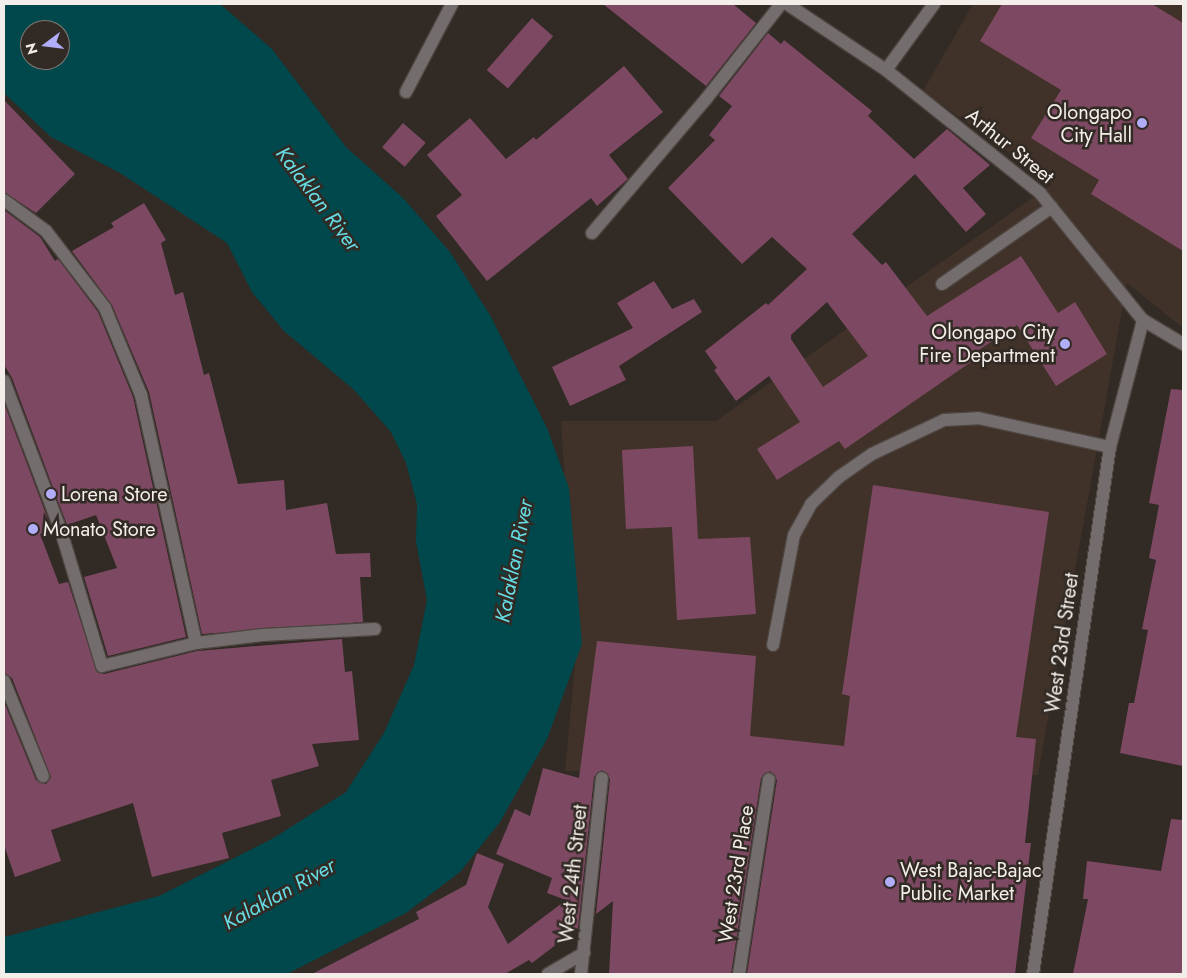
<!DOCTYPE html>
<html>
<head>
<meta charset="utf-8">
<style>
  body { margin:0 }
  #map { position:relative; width:1187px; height:978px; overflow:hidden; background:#322a24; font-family:Jost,sans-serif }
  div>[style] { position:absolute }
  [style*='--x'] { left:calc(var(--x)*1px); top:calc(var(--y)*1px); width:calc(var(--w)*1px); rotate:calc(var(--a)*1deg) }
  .built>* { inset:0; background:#403228 }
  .water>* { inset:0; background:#01484c }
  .building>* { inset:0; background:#7d4962; transform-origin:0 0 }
  .roads { filter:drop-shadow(1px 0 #4d4540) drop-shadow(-1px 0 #4d4540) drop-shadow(0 1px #4d4540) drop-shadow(0 -1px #4d4540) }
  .service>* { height:12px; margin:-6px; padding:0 6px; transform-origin:6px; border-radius:6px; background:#736d6d }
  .minor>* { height:12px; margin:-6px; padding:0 6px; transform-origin:6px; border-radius:6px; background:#736d6d }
  .tertiary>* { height:12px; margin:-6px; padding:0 6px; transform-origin:6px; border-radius:6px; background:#736d6d }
  .dots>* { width:14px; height:14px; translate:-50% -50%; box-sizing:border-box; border:2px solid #322a24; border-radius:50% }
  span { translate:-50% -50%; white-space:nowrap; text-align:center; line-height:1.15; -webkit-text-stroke:5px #322a24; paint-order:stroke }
  .poi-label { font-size:20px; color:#f4eeea }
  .right { translate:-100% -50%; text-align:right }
  .left { translate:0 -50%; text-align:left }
  .street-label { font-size:20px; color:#f4eeea }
  .water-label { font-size:21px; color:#65dde5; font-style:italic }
  .frame { position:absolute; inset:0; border:5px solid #f4eeea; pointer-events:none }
  .north { position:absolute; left:20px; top:20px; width:50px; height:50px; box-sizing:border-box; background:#322a24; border:1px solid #807873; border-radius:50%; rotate:255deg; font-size:14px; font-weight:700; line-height:20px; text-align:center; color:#f4eeea }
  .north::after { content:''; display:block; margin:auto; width:18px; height:22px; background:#b2adf9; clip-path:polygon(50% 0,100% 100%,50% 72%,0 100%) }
</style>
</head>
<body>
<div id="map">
  <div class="built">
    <i style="clip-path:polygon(973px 4px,1183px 4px,1183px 328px,1127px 283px,1038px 775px,565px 771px,576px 654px,561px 421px,716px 421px,1052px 184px,923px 91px)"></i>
  </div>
  <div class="water">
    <i style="clip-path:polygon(evenodd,4px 4px,220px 4px,272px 49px,346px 147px,403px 198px,450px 252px,490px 315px,547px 428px,569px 488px,582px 644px,547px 739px,500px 822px,460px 872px,406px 913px,287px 974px,4px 974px,4px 937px,159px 896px,272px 839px,346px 792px,384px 733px,414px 665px,427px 600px,416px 542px,417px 504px,406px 463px,391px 432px,354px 390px,284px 331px,252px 292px,227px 243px,120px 173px,51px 137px,4px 93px,4px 4px,30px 30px,60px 30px,60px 60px,30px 60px,30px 30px)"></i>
  </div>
  <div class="building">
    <i style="clip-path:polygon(603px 4px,733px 4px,756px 23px,706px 86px)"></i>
    <i style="clip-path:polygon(1002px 4px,1152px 4px,1183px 23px,1183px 251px,1091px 194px,1099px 180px,1031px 138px,1061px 90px,980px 41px)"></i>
    <i style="left:532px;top:18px;width:28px;height:69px;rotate:41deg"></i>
    <i style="clip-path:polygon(evenodd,768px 33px,781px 44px,784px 40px,872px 111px,868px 116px,914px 159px,947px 129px,990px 165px,963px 188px,986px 214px,966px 232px,915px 174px,852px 234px,882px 265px,886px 262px,927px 316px,1021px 256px,1058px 313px,1075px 302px,1107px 354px,1056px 386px,1017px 325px,968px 357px,971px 362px,845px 449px,839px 441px,777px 480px,757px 449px,800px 422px,769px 376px,736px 401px,714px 370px,717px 368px,705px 351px,766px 303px,768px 305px,807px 269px,772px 237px,742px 264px,668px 188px,715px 140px,709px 135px,732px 106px,719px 96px,768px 33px,827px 302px,868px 356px,823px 387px,791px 339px,791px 335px,827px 302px)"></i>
    <i style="clip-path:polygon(624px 66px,663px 112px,609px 155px,628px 179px,597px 206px,591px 198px,487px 281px,436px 216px,462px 195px,427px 155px,470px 118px,506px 159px,534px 137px,536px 140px)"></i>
    <i style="clip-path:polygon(4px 100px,75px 174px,36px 213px,4px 192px)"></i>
    <i style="left:403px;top:123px;width:30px;height:32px;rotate:41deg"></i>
    <i style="clip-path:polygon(144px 203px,166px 240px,161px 243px,175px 295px,183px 292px,204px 375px,209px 373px,238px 484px,284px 480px,286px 510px,327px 503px,336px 554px,370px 553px,371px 577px,360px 577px,363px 622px,202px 634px,149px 392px,112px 305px,72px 251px,114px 227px,111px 223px)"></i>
    <i style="clip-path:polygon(4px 210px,40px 237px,55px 261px,58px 259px,98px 312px,133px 397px,186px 637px,108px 656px,84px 577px,117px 568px,96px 515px,67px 525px,12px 378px,4px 365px)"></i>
    <i style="clip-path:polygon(654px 281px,672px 309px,694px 299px,702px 312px,619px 366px,626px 380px,570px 406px,552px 367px,633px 328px,617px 303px)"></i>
    <i style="clip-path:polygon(1171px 389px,1183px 390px,1183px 766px,1120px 753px,1129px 703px,1134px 703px,1148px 630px,1142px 629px,1156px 560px,1149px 558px,1159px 505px,1149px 503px)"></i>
    <i style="clip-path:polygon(4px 403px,52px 530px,40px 534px,59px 584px,68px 582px,97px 672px,104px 674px,197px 651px,342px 639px,345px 672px,352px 671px,359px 740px,312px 744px,319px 766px,271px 780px,281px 816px,222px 833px,229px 858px,152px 877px,133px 803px,51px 830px,61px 861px,15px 877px,4px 845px,4px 702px,36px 780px,46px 784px,51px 777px,12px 678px,4px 673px)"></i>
    <i style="clip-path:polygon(693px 446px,698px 539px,750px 537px,756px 614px,677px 620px,672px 527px,626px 529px,622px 450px)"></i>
    <i style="clip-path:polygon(873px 485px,1049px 512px,1016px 737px,1036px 739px,1025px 843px,1031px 843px,1015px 974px,747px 974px,777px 780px,770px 771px,761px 778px,731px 974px,609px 974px,613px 901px,596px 914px,610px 779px,602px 770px,594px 777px,578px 928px,532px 963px,529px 960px,505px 974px,312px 974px,419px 919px,416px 912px,466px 885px,477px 853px,504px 864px,488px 907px,508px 944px,566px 900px,547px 893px,552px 878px,496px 854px,515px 809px,530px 816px,543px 768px,579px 778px,597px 641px,756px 656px,750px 736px,844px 746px,850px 696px,842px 694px)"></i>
    <i style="clip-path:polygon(1171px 819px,1183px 820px,1183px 974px,1073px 974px,1088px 899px,1083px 899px,1087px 861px,1161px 871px)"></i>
  </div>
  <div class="roads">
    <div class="service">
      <i style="--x:773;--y:645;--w:112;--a:-79.2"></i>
      <i style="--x:794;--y:535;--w:35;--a:-61"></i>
      <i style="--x:811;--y:504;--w:39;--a:-44"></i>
      <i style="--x:839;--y:477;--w:40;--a:-34.9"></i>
      <i style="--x:872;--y:454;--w:80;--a:-25.3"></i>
      <i style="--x:944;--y:420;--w:34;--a:-3"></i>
      <i style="--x:978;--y:418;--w:135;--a:12.4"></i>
    </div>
    <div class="minor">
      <i style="--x:406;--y:92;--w:99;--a:-62.4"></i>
      <i style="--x:4;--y:200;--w:52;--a:36.4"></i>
      <i style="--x:46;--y:231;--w:97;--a:52.5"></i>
      <i style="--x:105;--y:308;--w:94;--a:67.5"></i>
      <i style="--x:141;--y:395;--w:254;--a:77.5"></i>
      <i style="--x:592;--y:233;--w:176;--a:-49.6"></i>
      <i style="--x:706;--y:99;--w:121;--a:-51.7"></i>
      <i style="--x:942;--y:284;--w:134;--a:-35"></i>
      <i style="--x:4;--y:381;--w:160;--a:69.2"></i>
      <i style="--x:61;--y:531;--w:141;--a:73.1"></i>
      <i style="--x:102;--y:666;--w:97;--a:-13.7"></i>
      <i style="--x:196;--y:643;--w:67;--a:-6.8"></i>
      <i style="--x:263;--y:635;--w:112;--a:-3.1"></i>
      <i style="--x:4;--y:681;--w:103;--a:67.7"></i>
      <i style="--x:548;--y:974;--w:42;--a:-30.3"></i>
      <i style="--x:581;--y:974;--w:197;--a:-83.9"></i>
      <i style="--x:739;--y:974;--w:197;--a:-81.3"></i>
      <i style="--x:1033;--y:974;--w:533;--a:-81.69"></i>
      <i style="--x:1110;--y:447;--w:131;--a:-75.4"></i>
    </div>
    <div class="tertiary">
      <i style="--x:787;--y:4;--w:119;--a:33.7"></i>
      <i style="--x:886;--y:70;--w:197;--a:38.6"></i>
      <i style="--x:1040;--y:193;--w:164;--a:51"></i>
      <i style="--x:1143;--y:320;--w:47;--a:31"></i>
      <i style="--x:886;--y:70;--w:82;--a:-54"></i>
    </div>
  </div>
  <div class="dots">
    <i style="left:1142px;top:123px;background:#b2adf9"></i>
    <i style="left:1065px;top:344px;background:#b2adf9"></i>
    <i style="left:51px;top:494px;background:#b2adf9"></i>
    <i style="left:33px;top:529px;background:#b2adf9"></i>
    <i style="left:890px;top:882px;background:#b2adf9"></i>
  </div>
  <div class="poi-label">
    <span class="right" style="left:1132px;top:124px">Olongapo<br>City Hall</span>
    <span class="right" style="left:1055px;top:344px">Olongapo City<br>Fire Department</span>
    <span class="left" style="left:61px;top:494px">Lorena Store</span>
    <span class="left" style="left:43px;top:529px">Monato Store</span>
    <span class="left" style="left:900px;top:882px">West Bajac-Bajac<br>Public Market</span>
  </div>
  <div class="street-label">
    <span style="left:1010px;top:146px;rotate:39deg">Arthur Street</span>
    <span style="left:1062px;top:643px;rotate:-82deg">West 23rd Street</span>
    <span style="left:573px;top:874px;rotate:-84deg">West 24th Street</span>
    <span style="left:736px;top:874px;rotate:-81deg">West 23rd Place</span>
  </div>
  <div class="water-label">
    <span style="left:318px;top:199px;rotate:53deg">Kalaklan River</span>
    <span style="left:514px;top:561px;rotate:-79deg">Kalaklan River</span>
    <span style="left:279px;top:894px;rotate:-29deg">Kalaklan River</span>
  </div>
  <div class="frame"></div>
  <div class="north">N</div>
</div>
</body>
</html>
